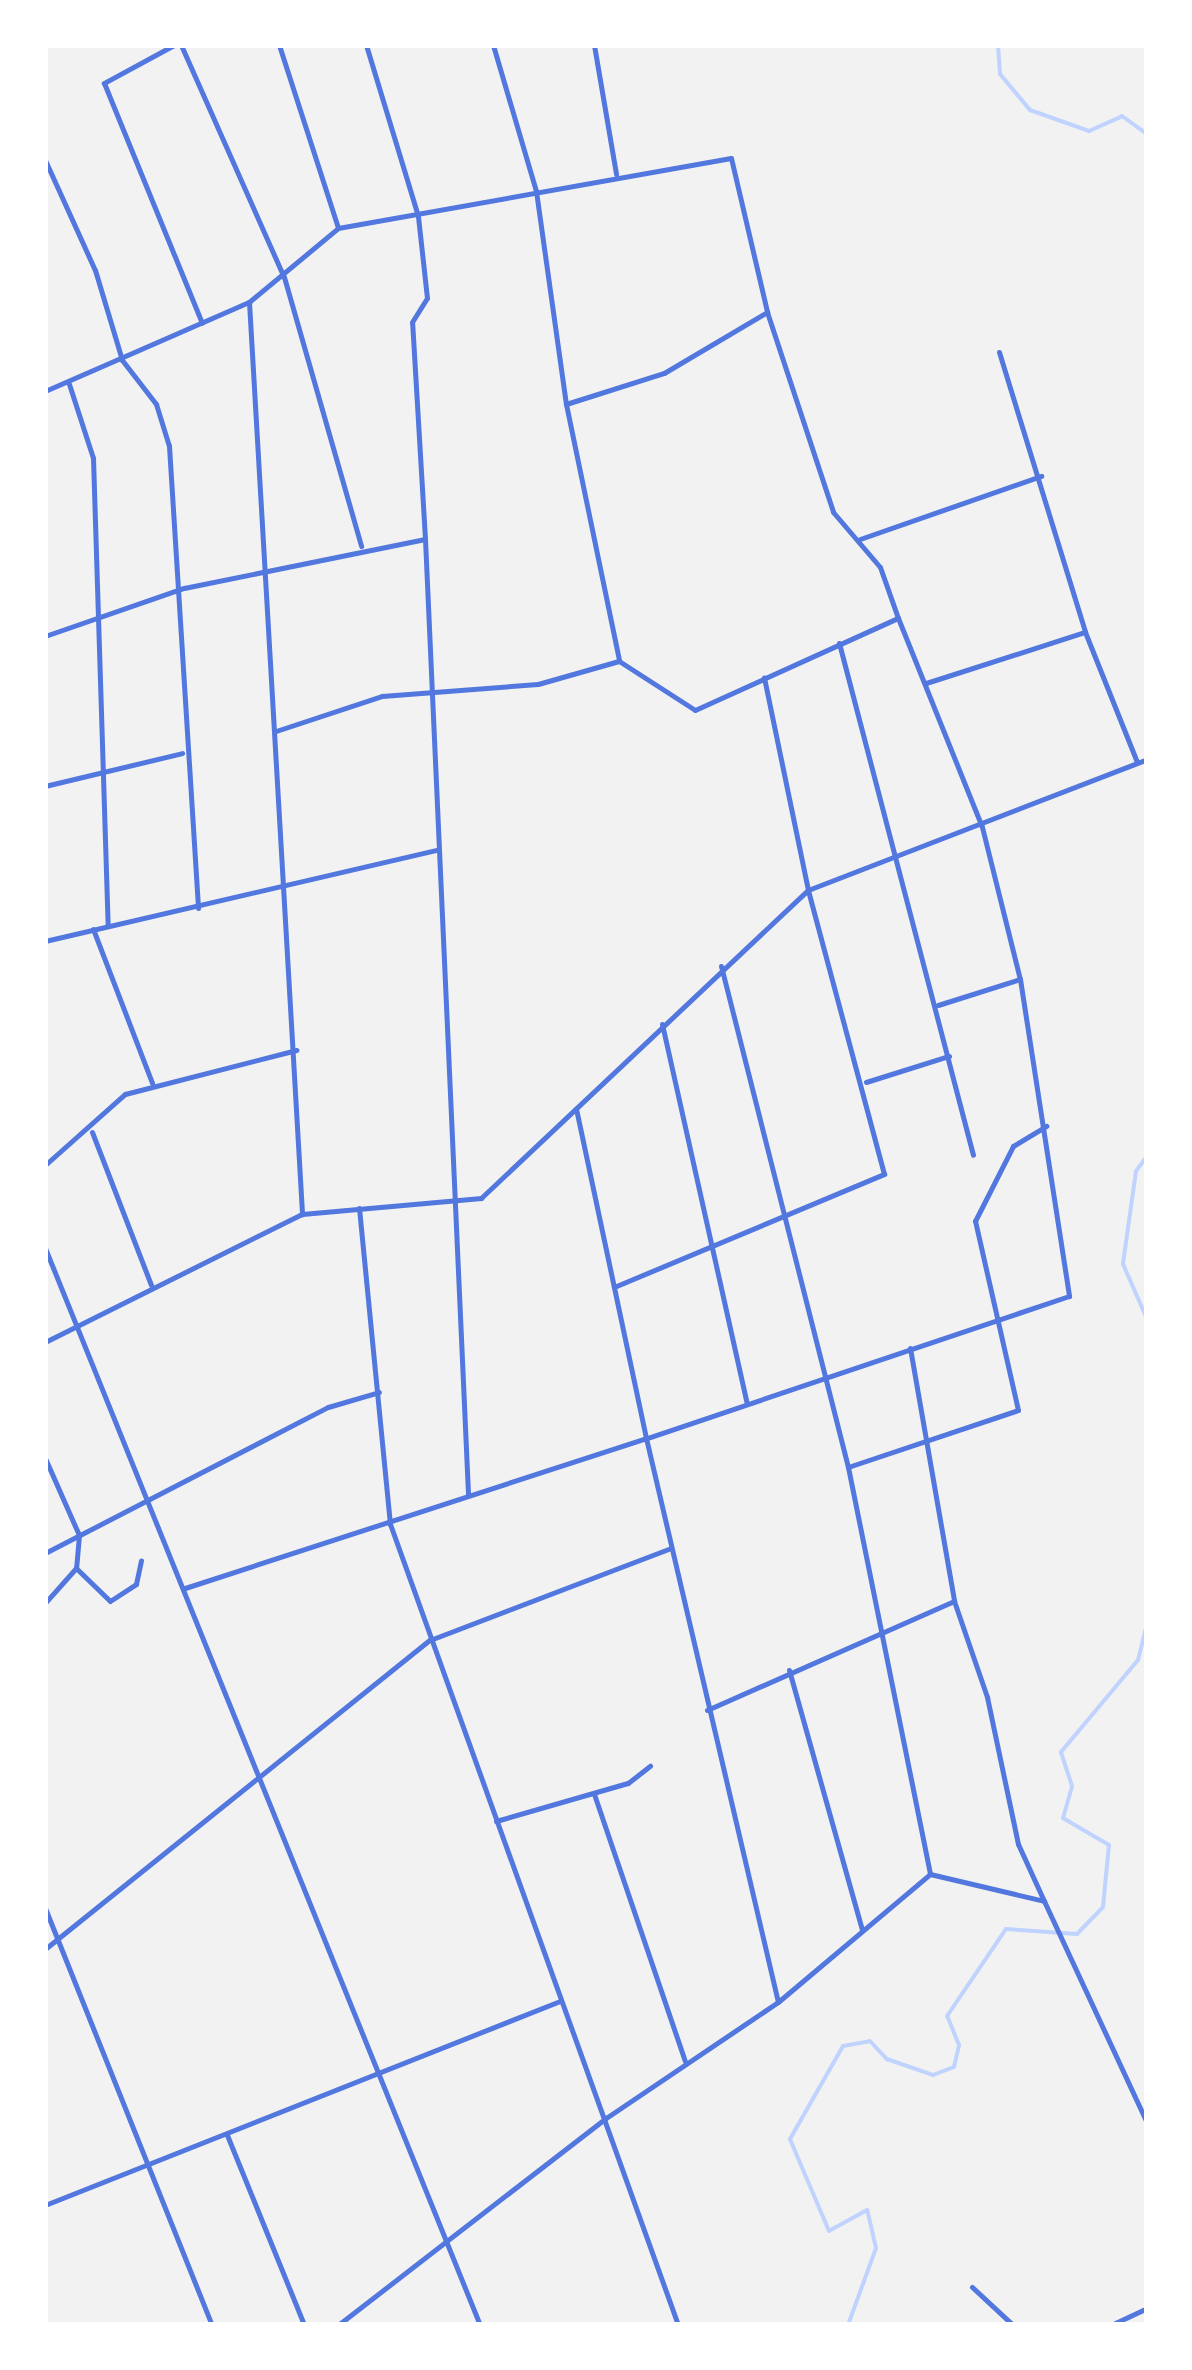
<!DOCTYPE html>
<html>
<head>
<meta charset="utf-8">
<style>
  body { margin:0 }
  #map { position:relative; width:1192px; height:2370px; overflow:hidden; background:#f2f2f2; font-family:Georgia,serif }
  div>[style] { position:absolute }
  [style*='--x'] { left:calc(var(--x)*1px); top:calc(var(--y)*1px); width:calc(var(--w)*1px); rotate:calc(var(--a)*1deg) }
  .stream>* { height:4px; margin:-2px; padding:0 2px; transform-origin:2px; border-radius:2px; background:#bfd3fe }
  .minor>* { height:5px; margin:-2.5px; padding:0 2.5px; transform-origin:2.5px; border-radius:2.5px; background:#5277de }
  span { translate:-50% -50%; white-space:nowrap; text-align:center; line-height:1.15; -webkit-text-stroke:10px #fff; paint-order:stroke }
  .frame { position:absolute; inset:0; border:48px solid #fff; pointer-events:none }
</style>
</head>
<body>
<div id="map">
  <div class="stream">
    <i style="--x:998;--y:45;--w:29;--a:86"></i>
    <i style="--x:1000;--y:74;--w:47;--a:50.2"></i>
    <i style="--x:1030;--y:110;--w:63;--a:19.6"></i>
    <i style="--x:1089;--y:131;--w:36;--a:-24"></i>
    <i style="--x:1122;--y:116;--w:31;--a:36"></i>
    <i style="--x:1147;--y:1156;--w:19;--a:126"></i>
    <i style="--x:1136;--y:1171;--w:94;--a:98"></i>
    <i style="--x:1123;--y:1264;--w:60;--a:66.4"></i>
    <i style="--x:848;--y:2325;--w:82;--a:-70"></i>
    <i style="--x:876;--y:2248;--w:39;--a:-103"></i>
    <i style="--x:867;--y:2210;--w:43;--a:151.1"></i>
    <i style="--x:829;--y:2231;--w:100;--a:-113"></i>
    <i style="--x:790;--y:2139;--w:107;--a:-60.3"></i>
    <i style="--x:843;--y:2046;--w:27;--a:-10"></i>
    <i style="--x:870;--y:2041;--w:25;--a:47"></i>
    <i style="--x:887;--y:2059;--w:49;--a:19.2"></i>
    <i style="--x:933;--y:2075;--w:22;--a:-21"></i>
    <i style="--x:954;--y:2067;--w:23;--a:-77"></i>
    <i style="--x:959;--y:2045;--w:31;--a:-112"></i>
    <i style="--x:947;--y:2016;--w:105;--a:-55.9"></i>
    <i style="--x:1006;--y:1929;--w:71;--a:4"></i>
    <i style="--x:1077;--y:1934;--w:37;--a:-46"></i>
    <i style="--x:1103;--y:1907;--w:62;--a:-84.5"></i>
    <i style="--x:1109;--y:1845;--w:53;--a:-149.6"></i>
    <i style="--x:1063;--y:1818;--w:33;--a:-74"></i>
    <i style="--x:1072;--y:1786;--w:36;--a:-108"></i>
    <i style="--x:1061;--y:1752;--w:120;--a:-50.1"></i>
    <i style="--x:1138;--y:1660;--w:36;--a:-76"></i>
  </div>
  <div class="minor">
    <i style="--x:174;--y:45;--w:80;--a:151.5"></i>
    <i style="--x:104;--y:83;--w:259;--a:67.8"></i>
    <i style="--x:181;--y:45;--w:254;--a:66.1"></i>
    <i style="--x:284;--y:277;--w:280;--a:74"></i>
    <i style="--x:279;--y:45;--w:192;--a:72.1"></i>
    <i style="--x:493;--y:45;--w:152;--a:73.6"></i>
    <i style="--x:536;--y:191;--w:215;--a:82"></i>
    <i style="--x:566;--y:404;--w:262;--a:78.3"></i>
    <i style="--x:594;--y:45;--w:131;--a:80.3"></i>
    <i style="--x:45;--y:160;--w:121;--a:65.6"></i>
    <i style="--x:95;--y:270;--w:94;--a:73.3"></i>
    <i style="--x:122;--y:360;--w:56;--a:52.3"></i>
    <i style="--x:156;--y:404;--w:44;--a:72.8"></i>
    <i style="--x:169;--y:446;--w:463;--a:86.4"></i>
    <i style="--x:249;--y:302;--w:914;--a:86.67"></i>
    <i style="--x:999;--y:352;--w:293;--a:72.9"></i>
    <i style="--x:1085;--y:632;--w:140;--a:68.2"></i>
    <i style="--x:69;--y:384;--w:78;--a:72"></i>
    <i style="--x:93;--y:458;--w:468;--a:88.2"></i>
    <i style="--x:45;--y:391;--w:223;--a:-23.6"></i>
    <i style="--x:249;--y:302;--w:116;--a:-39.7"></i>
    <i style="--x:338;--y:228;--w:399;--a:-10.1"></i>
    <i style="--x:731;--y:158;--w:158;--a:76.8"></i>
    <i style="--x:767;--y:312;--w:211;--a:71.7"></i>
    <i style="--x:833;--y:512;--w:72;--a:49.5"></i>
    <i style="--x:880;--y:567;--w:54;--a:70.6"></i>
    <i style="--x:566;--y:404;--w:103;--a:-17.6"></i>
    <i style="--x:664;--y:373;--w:120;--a:-30.6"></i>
    <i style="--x:425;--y:539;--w:957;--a:87.42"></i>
    <i style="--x:860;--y:539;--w:192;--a:-19.2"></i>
    <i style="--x:45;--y:636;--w:147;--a:-19.1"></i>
    <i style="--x:184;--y:588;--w:246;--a:-11.5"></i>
    <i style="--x:425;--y:539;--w:217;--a:-93.4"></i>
    <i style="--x:412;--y:322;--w:28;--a:-58"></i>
    <i style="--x:427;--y:298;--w:82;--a:-96.3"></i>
    <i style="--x:418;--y:216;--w:179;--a:-106.9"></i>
    <i style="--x:839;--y:643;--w:529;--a:75.33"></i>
    <i style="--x:926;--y:683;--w:167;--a:-17.8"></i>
    <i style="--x:276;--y:731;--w:112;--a:-18.3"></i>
    <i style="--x:382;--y:696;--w:156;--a:-4.4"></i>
    <i style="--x:538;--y:684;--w:84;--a:-15.9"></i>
    <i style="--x:619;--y:661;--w:90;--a:32.8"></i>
    <i style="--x:695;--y:710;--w:223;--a:-24.4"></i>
    <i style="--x:898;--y:618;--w:225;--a:68.1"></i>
    <i style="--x:982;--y:827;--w:157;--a:76"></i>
    <i style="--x:1020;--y:979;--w:321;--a:81.2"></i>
    <i style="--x:1069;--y:1296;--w:446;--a:161.4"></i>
    <i style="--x:646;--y:1438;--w:336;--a:-102"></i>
    <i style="--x:45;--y:786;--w:141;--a:-13.5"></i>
    <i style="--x:93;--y:929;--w:165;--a:69"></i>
    <i style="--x:45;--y:941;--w:401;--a:-13.1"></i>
    <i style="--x:721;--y:966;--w:517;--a:75.78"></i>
    <i style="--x:848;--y:1467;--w:415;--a:78.6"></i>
    <i style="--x:938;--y:1005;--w:86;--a:-17.6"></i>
    <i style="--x:662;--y:1024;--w:389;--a:77.4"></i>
    <i style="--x:866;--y:1082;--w:87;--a:-17.4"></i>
    <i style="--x:92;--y:1132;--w:164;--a:68.9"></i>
    <i style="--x:45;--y:1165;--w:107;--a:-41.6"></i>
    <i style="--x:125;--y:1094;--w:177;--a:-14.4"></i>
    <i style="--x:359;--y:1208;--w:318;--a:84.4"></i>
    <i style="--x:390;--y:1524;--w:851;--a:70.22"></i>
    <i style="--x:45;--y:1248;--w:1162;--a:68.01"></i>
    <i style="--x:614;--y:1287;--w:293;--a:-22.7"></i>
    <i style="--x:884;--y:1174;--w:294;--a:-105"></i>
    <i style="--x:808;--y:890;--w:363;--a:-21.1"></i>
    <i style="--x:45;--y:1342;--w:287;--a:-26.5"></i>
    <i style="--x:302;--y:1214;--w:180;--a:-5.1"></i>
    <i style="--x:481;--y:1198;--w:449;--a:-43.3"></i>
    <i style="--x:808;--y:890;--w:217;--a:-101.7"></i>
    <i style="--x:910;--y:1348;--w:257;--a:80.1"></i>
    <i style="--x:954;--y:1601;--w:102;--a:71"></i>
    <i style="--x:987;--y:1697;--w:150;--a:78.1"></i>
    <i style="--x:1018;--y:1844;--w:63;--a:65.5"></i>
    <i style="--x:45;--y:1458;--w:84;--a:66.2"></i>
    <i style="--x:79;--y:1535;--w:33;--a:95"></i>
    <i style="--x:76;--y:1568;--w:47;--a:131.5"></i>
    <i style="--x:848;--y:1467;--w:179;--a:-18.5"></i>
    <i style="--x:1018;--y:1410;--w:194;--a:-102.8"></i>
    <i style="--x:975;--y:1221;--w:84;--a:-63.1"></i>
    <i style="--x:1013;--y:1146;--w:39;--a:-31"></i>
    <i style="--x:45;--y:1553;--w:318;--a:-27.3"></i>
    <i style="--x:328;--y:1407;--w:53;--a:-16.4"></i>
    <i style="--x:76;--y:1568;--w:47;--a:44.1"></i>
    <i style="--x:110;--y:1601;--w:31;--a:-33"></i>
    <i style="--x:136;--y:1584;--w:24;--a:-78"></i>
    <i style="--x:185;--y:1588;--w:485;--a:-18"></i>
    <i style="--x:646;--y:1438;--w:579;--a:76.83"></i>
    <i style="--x:789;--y:1670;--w:269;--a:74.3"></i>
    <i style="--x:707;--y:1710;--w:270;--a:-23.8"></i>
    <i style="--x:594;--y:1794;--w:282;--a:71.2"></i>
    <i style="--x:496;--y:1821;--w:137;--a:-16.1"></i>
    <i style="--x:628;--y:1783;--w:28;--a:-38"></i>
    <i style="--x:930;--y:1874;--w:117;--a:13.3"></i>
    <i style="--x:1044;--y:1901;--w:245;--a:65.1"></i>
    <i style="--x:45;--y:1908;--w:449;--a:68.2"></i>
    <i style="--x:45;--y:1949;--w:494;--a:-38.8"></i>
    <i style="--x:430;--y:1640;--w:258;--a:-20.9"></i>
    <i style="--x:227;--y:2135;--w:205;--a:67.9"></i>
    <i style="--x:45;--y:2205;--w:554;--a:-21.61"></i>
    <i style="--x:972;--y:2287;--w:56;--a:42.8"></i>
    <i style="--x:338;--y:2325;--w:339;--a:-37.7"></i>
    <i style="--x:606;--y:2118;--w:207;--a:-34"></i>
    <i style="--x:778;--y:2002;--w:199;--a:-40.1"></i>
    <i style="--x:1111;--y:2325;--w:40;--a:-25"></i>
  </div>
  <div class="frame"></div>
</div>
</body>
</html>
